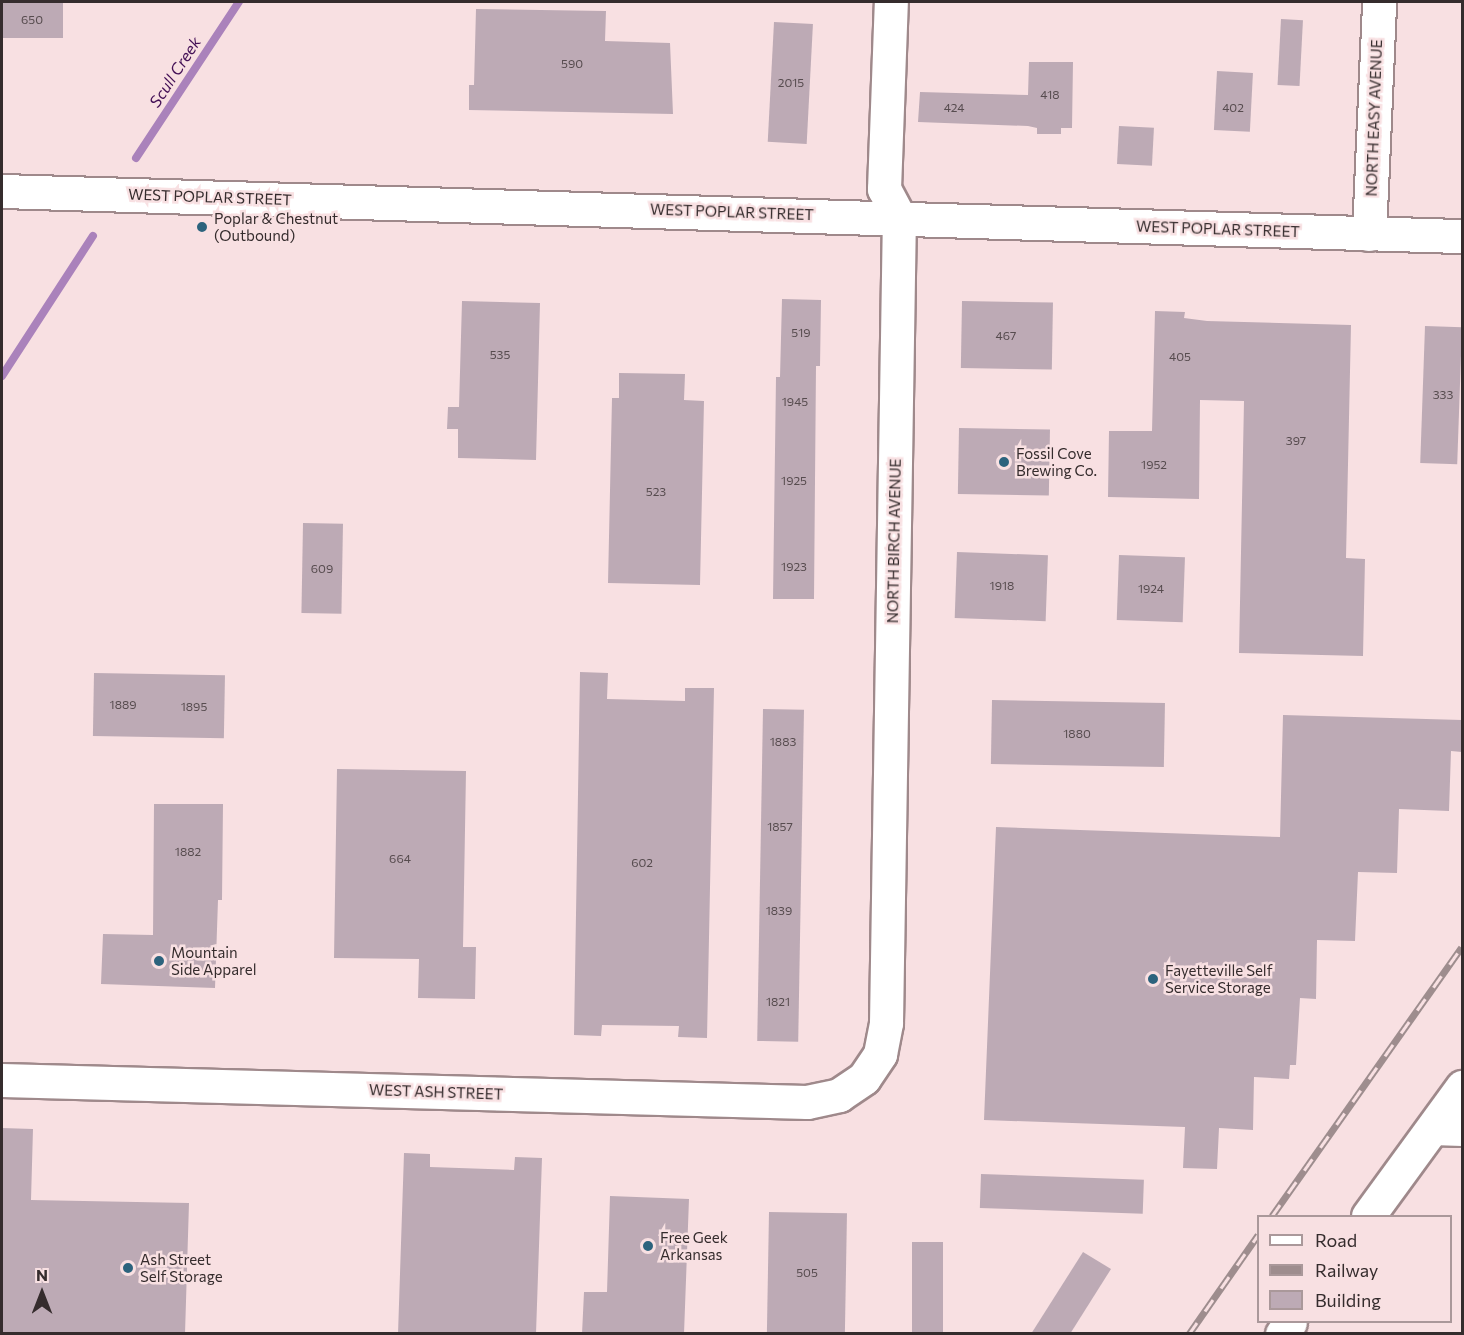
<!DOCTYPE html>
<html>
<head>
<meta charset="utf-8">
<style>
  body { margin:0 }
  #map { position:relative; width:1464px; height:1335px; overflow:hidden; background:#f8e0e2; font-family:Commissioner,sans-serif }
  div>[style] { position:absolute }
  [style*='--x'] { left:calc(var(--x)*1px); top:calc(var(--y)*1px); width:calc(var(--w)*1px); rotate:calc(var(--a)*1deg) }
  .stream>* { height:8px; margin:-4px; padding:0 4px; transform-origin:4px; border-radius:4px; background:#aa82bb }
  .building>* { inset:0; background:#bdaab5; transform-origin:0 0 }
  .roads { filter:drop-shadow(2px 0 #9f898b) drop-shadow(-2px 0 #9f898b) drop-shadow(0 2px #9f898b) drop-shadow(0 -2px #9f898b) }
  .minor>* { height:33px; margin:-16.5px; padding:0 16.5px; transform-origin:16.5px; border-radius:16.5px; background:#fff }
  .tertiary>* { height:33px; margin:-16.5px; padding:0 16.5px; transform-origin:16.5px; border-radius:16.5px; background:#fff }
  .secondary>* { height:33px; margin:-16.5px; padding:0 16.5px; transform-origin:16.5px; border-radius:16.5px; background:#fff }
  .rail>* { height:7px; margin-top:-3.5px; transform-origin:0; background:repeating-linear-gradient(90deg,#f8e0e2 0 14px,#9e8d8e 0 28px); box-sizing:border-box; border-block:2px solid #9e8d8e }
  .dots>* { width:16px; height:16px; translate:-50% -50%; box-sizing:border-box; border:3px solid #f8e0e2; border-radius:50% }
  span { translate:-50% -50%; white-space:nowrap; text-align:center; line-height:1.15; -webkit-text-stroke:5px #f8e0e2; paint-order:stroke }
  .number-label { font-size:12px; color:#574c4f }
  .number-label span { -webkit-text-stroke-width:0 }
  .street-label { font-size:15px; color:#352c2d }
  .poi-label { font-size:15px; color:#352c2d }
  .left { translate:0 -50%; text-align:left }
  .water-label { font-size:16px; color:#441056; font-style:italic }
  .frame { position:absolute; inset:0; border:3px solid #352c2d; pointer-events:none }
  .legend { position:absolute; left:1257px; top:1215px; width:195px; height:108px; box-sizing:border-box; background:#f8e0e2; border:2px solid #aa989a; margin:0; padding:8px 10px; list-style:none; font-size:18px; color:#352c2d }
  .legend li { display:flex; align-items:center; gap:12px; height:30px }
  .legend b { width:30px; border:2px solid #aa989a }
  .north { position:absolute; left:12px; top:1263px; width:60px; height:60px; -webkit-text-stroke:4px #f8e0e2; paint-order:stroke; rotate:0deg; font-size:16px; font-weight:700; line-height:24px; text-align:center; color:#352c2d }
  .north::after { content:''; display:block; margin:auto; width:21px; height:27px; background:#352c2d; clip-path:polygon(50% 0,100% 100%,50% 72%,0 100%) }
</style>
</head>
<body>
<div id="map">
  <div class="stream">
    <i style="--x:136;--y:158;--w:187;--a:-56.6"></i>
    <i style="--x:2;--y:376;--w:167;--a:-57"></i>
  </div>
  <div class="building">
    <i style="left:2px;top:2px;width:61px;height:36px"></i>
    <i style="clip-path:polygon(476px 9px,606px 11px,605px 41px,670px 43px,673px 114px,469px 110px,469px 85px,474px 85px)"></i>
    <i style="left:1281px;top:19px;width:22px;height:66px;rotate:3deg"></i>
    <i style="left:774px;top:22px;width:39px;height:120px;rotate:3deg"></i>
    <i style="clip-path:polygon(1029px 62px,1073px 62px,1072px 128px,1061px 128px,1061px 134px,1037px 134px,1037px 128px,1028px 126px,918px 122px,920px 92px,1028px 95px)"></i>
    <i style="left:1217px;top:71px;width:36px;height:59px;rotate:3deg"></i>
    <i style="left:1119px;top:126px;width:35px;height:38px;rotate:3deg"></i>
    <i style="clip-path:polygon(782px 299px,821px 300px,820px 366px,816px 366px,814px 599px,773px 599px,776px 377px,780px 377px)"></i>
    <i style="clip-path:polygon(462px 301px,540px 303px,536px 460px,458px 458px,458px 429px,447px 429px,448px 407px,459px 407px)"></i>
    <i style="left:962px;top:301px;width:91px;height:67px;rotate:1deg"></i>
    <i style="clip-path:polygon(1155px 311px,1185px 312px,1184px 318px,1207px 321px,1351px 325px,1346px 558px,1365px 559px,1363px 656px,1239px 653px,1244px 401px,1200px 400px,1199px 499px,1108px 497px,1109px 431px,1152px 431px)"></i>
    <i style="left:1425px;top:326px;width:37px;height:137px;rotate:2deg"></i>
    <i style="clip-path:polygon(619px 373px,685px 374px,684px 400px,704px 401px,700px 585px,608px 583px,612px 398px,619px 398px)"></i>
    <i style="left:959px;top:428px;width:91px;height:66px;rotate:1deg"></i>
    <i style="left:303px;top:523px;width:40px;height:90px;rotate:1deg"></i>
    <i style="left:957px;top:552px;width:91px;height:66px;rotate:2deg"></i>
    <i style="left:1119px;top:555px;width:66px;height:65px;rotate:2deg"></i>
    <i style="clip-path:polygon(580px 672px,608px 673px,607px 699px,685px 701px,685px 688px,714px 688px,707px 1038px,678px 1037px,679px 1026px,602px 1025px,601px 1036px,574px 1035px)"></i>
    <i style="left:94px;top:673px;width:131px;height:63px;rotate:1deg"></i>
    <i style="left:992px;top:700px;width:173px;height:64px;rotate:1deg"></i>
    <i style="left:763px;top:709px;width:41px;height:332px;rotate:1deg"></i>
    <i style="clip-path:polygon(1283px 715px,1462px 720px,1462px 752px,1451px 751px,1449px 811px,1399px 809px,1397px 873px,1358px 872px,1355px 941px,1317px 940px,1316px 999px,1300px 998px,1296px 1065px,1290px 1065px,1289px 1079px,1254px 1077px,1253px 1130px,1219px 1128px,1217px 1169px,1183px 1168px,1185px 1127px,984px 1120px,996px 827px,1280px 837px)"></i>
    <i style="clip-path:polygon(337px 769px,466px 771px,463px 947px,476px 947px,475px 999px,418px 998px,419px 959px,334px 958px)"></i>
    <i style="clip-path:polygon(154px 804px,223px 804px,222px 900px,218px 900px,215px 988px,101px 984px,103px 934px,153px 935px)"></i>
    <i style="clip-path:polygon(2px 1128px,33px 1129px,31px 1200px,189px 1203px,185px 1334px,2px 1334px)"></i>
    <i style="clip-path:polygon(404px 1153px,430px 1154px,430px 1167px,514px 1170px,515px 1157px,542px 1158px,536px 1334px,398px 1334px)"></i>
    <i style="left:981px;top:1174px;width:163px;height:34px;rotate:2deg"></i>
    <i style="clip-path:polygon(610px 1196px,689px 1199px,684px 1334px,582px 1334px,584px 1292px,607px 1292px)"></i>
    <i style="left:769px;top:1212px;width:78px;height:122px;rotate:1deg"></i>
    <i style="left:912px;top:1242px;width:31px;height:92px"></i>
    <i style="clip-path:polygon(1083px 1252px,1111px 1269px,1070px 1334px,1031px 1334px)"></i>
  </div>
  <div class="roads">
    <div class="minor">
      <i style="--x:1369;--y:234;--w:232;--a:-87.5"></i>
      <i style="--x:2;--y:1080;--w:805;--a:1.57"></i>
      <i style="--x:807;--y:1102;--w:33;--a:-12"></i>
      <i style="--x:839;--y:1095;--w:30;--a:-34"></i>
      <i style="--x:864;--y:1078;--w:29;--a:-56"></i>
      <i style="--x:880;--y:1054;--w:32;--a:-79"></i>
      <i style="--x:886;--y:1023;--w:806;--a:-89.08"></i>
      <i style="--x:899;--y:217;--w:32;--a:-118"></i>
      <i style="--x:884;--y:189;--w:187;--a:-87.9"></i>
      <i style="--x:1433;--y:1128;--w:29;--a:2"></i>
    </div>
    <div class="tertiary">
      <i style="--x:2;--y:191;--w:1461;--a:1.77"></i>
    </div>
    <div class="secondary">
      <i style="--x:1368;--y:1216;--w:160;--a:-53.9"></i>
      <i style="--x:1282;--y:1334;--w:14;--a:-56"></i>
    </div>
  </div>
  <div class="rail">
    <i style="--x:1272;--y:1216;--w:329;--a:-54.8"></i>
    <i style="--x:1189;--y:1334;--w:121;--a:-55.1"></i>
  </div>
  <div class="dots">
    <i style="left:202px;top:227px;background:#2c637d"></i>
    <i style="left:1004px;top:462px;background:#2c637d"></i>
    <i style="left:159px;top:961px;background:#2c637d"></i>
    <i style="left:1153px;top:979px;background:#2c637d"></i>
    <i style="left:648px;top:1246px;background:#2c637d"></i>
    <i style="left:128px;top:1268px;background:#2c637d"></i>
  </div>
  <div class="number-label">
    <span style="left:32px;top:20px">650</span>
    <span style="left:572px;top:64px">590</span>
    <span style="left:791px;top:83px">2015</span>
    <span style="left:1050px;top:95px">418</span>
    <span style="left:954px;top:108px">424</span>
    <span style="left:1233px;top:108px">402</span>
    <span style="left:801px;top:333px">519</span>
    <span style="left:1006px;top:336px">467</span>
    <span style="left:500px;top:355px">535</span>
    <span style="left:1180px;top:357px">405</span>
    <span style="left:1443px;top:395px">333</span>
    <span style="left:795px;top:402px">1945</span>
    <span style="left:1296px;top:441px">397</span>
    <span style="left:1154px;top:465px">1952</span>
    <span style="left:794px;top:481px">1925</span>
    <span style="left:656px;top:492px">523</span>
    <span style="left:794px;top:567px">1923</span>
    <span style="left:322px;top:569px">609</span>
    <span style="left:1002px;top:586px">1918</span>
    <span style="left:1151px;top:589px">1924</span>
    <span style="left:123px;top:705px">1889</span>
    <span style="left:194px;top:707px">1895</span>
    <span style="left:1077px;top:734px">1880</span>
    <span style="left:783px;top:742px">1883</span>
    <span style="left:780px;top:827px">1857</span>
    <span style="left:188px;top:852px">1882</span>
    <span style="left:400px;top:859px">664</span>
    <span style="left:642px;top:863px">602</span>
    <span style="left:779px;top:911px">1839</span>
    <span style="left:778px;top:1002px">1821</span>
    <span style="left:807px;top:1273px">505</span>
  </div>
  <div class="street-label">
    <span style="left:1374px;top:118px;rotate:-88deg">NORTH EASY AVENUE</span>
    <span style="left:210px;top:197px;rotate:2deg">WEST POPLAR STREET</span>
    <span style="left:732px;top:212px;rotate:2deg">WEST POPLAR STREET</span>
    <span style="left:1218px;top:229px;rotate:2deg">WEST POPLAR STREET</span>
    <span style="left:894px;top:541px;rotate:-89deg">NORTH BIRCH AVENUE</span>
    <span style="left:436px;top:1092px;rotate:2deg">WEST ASH STREET</span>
  </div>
  <div class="poi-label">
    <span class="left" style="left:214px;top:227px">Poplar &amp; Chestnut<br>(Outbound)</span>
    <span class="left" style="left:1016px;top:462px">Fossil Cove<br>Brewing Co.</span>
    <span class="left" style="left:171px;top:961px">Mountain<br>Side Apparel</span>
    <span class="left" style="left:1165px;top:979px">Fayetteville Self<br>Service Storage</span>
    <span class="left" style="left:660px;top:1246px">Free Geek<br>Arkansas</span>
    <span class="left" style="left:140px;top:1268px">Ash Street<br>Self Storage</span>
  </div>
  <div class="water-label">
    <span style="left:175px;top:72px;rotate:-57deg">Scull Creek</span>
  </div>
  <div class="frame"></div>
  <ul class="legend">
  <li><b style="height:8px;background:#fff"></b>Road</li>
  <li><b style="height:8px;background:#9e8d8e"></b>Railway</li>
  <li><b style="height:16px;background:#bdaab5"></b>Building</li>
  </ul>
  <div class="north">N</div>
</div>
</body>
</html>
